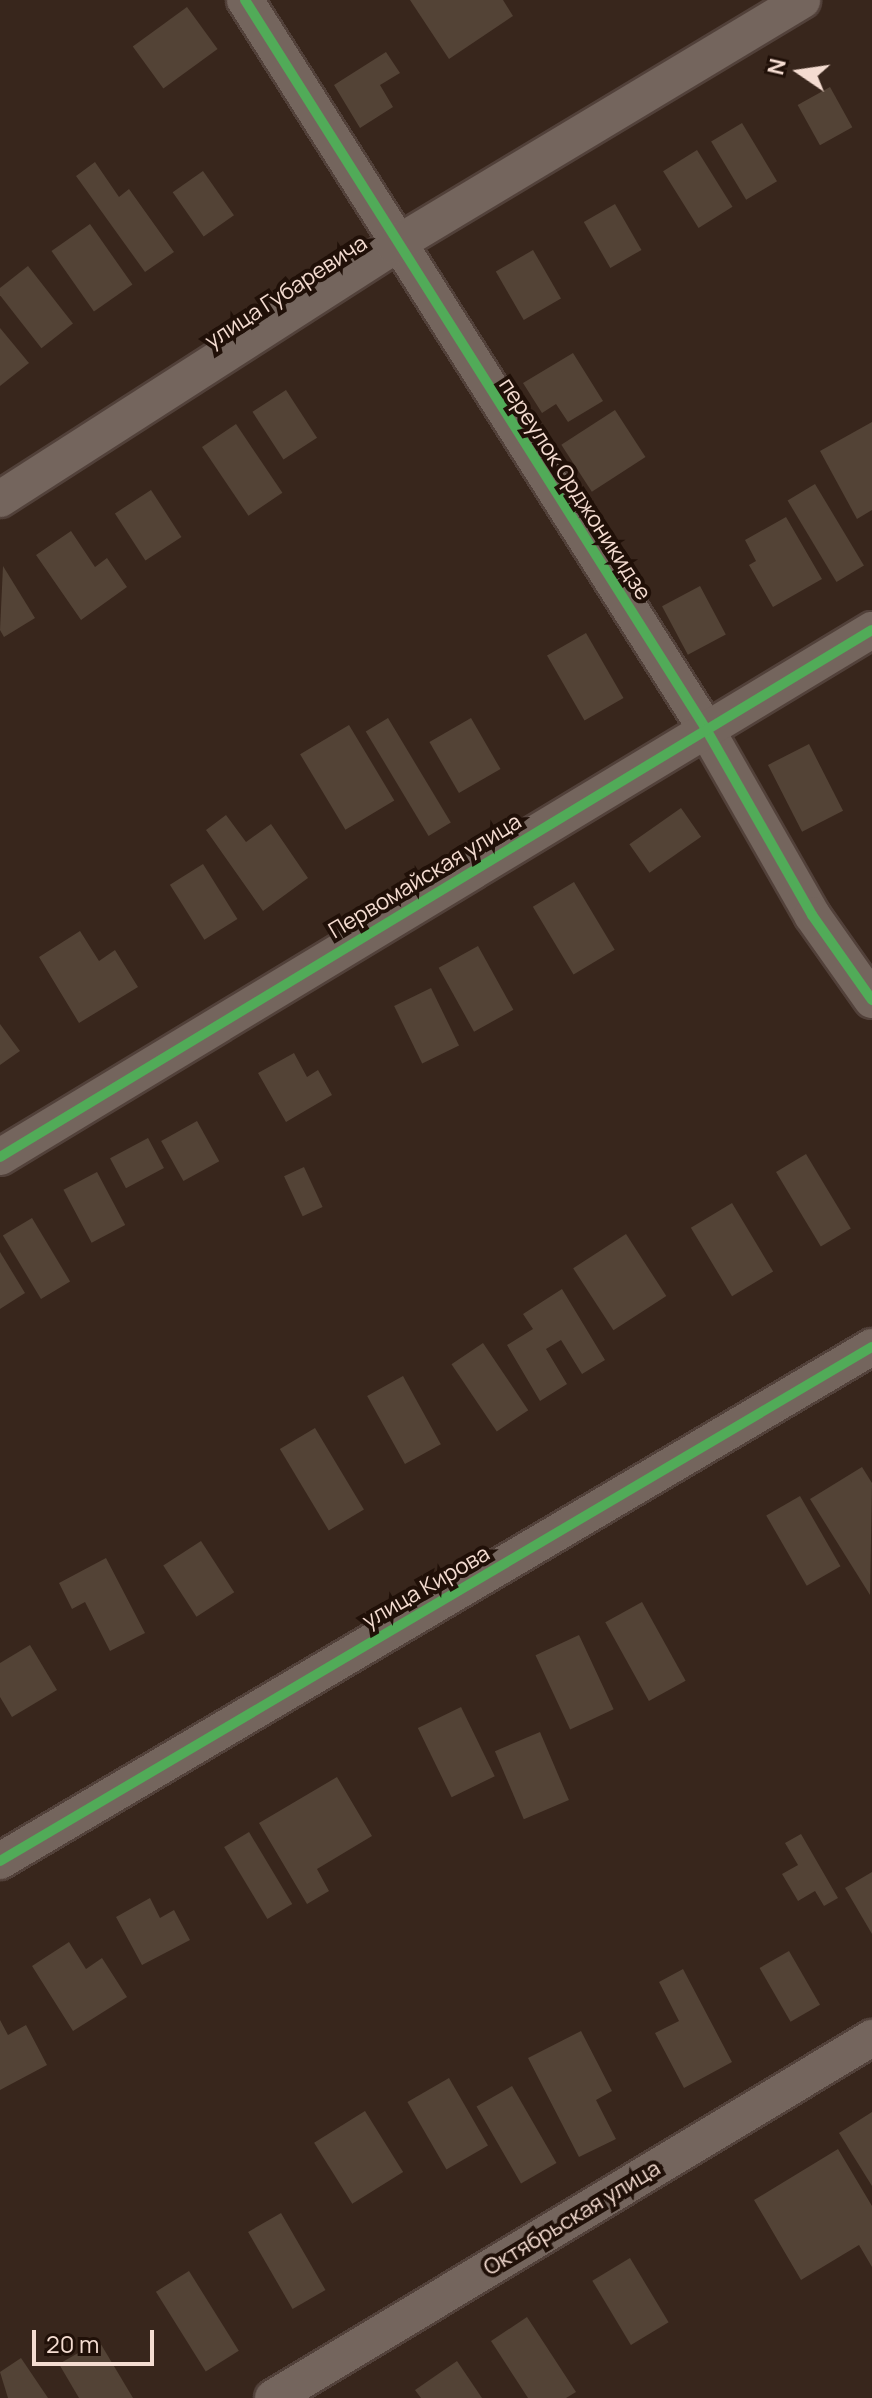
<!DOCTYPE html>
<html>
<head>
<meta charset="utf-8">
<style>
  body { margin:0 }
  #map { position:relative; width:872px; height:2398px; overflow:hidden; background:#38261c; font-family:Manrope,sans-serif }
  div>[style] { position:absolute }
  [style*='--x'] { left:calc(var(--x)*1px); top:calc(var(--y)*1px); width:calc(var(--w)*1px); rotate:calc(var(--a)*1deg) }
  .building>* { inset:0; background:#534336; transform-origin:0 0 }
  .roads { filter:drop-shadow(2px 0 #52413a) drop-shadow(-2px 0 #52413a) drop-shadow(0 2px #52413a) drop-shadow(0 -2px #52413a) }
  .minor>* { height:36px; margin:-18px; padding:0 18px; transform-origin:18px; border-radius:18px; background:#74655d }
  .cycleway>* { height:10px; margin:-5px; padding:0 5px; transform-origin:5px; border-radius:5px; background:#51ab58 }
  span { translate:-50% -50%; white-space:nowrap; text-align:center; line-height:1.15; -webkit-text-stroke:8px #201008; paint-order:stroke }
  .street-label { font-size:22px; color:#f4dcd1 }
  .north { position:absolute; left:760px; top:32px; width:80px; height:80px; -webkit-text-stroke:6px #201008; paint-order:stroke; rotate:283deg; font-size:22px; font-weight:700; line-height:32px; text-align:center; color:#f4dcd1 }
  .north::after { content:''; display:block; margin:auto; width:28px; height:36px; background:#f4dcd1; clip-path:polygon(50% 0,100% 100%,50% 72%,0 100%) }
  .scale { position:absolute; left:32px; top:2330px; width:122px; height:36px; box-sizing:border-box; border:4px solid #f4dcd1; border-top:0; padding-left:10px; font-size:24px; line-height:28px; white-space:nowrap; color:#f4dcd1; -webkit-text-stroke:6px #201008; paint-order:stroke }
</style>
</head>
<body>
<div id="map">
  <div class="building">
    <i style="clip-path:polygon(410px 0,503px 0,513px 16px,449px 59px)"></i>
    <i style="left:187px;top:7px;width:52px;height:67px;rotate:54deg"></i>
    <i style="clip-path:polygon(386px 52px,400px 73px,380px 85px,393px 107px,360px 128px,334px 85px)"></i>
    <i style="left:830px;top:87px;width:46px;height:37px;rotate:61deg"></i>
    <i style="left:742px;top:123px;width:68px;height:36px;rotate:59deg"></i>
    <i style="left:697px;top:150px;width:67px;height:40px;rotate:58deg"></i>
    <i style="clip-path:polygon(95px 162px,119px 197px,129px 189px,174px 252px,145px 272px,76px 176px)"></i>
    <i style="left:203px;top:171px;width:54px;height:37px;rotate:55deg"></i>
    <i style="left:615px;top:204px;width:53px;height:36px;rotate:60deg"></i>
    <i style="left:90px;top:224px;width:74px;height:47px;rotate:55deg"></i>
    <i style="left:533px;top:250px;width:56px;height:43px;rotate:60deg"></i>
    <i style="left:28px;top:266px;width:73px;height:40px;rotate:52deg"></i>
    <i style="clip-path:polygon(0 328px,29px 363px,0 386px)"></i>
    <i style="clip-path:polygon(573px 353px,603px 401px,568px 422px,556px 404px,542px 413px,523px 383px)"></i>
    <i style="left:286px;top:390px;width:57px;height:40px;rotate:57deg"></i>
    <i style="left:615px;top:410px;width:56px;height:64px;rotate:57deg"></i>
    <i style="clip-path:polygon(872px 422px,872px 510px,857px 519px,820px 451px)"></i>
    <i style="left:236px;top:424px;width:83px;height:41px;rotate:56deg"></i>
    <i style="left:815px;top:484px;width:95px;height:32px;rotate:59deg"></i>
    <i style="left:151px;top:490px;width:56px;height:43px;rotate:57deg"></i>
    <i style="clip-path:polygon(786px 517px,822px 579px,773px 607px,749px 565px,756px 561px,745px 540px)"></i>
    <i style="clip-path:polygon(71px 531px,95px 567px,107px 558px,127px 587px,81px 620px,36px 555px)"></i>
    <i style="clip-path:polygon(3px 566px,35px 618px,4px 637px,0 630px)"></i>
    <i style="left:700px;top:586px;width:55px;height:43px;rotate:62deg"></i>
    <i style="left:586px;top:633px;width:75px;height:45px;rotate:60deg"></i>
    <i style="left:388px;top:718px;width:122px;height:26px;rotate:59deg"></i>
    <i style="left:471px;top:718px;width:59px;height:48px;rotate:60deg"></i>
    <i style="left:349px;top:725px;width:88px;height:57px;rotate:59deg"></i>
    <i style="left:809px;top:744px;width:75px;height:46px;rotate:63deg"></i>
    <i style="left:681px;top:808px;width:35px;height:63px;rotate:55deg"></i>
    <i style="clip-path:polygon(226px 815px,246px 842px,271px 824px,308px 878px,263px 911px,206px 830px)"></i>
    <i style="left:203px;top:864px;width:65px;height:39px;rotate:58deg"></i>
    <i style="left:574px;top:882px;width:79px;height:48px;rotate:59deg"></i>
    <i style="clip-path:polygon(80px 931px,99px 961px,115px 950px,138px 987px,79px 1023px,39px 957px)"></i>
    <i style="left:478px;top:946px;width:73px;height:45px;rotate:61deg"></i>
    <i style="left:431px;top:988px;width:64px;height:41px;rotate:64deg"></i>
    <i style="clip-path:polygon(0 1024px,20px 1051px,0 1065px)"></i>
    <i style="clip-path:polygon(294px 1053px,307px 1077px,318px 1070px,332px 1095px,286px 1122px,258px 1073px)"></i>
    <i style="left:197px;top:1121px;width:46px;height:41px;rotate:61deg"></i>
    <i style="left:148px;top:1138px;width:34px;height:43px;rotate:62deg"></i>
    <i style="left:806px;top:1154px;width:87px;height:35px;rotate:59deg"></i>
    <i style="left:304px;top:1167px;width:44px;height:22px;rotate:65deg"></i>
    <i style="left:97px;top:1172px;width:60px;height:38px;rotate:62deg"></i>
    <i style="left:732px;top:1203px;width:80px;height:48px;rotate:59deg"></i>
    <i style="left:32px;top:1218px;width:74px;height:34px;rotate:59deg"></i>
    <i style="left:626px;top:1234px;width:74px;height:63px;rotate:57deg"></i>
    <i style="clip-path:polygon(0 1252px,25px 1293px,0 1309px)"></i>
    <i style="clip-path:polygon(562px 1289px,605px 1360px,582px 1374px,561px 1340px,546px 1349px,567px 1384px,540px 1401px,507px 1345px,533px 1329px,523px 1314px)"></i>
    <i style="left:483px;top:1343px;width:81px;height:38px;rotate:56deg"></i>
    <i style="left:403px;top:1376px;width:78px;height:41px;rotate:61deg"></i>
    <i style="left:315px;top:1428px;width:95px;height:41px;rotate:59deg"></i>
    <i style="clip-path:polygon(862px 1467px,872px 1483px,870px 1595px,810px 1499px)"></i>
    <i style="left:800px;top:1496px;width:81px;height:39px;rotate:60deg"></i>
    <i style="left:201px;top:1541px;width:61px;height:45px;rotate:57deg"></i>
    <i style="clip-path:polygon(106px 1558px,145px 1633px,110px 1651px,85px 1602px,72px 1609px,59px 1583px)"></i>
    <i style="left:642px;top:1602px;width:90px;height:42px;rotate:61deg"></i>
    <i style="left:579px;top:1635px;width:82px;height:48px;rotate:65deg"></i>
    <i style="clip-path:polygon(30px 1645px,57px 1690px,12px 1717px,0 1697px,0 1663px)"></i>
    <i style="left:461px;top:1707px;width:77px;height:48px;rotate:64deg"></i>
    <i style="left:540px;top:1732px;width:74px;height:49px;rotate:67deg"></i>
    <i style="clip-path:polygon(337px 1777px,372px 1836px,317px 1869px,329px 1891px,307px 1904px,259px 1823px)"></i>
    <i style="left:249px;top:1832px;width:84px;height:29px;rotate:59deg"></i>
    <i style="clip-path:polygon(801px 1834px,838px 1898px,824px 1906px,815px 1891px,798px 1901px,782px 1874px,798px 1865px,785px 1843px)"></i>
    <i style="clip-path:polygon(872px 1872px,872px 1934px,845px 1888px)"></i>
    <i style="clip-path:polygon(150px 1898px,160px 1918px,174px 1910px,190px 1940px,142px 1965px,116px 1917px)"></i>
    <i style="clip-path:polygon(69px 1942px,86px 1969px,102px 1958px,127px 1997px,73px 2031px,32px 1966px)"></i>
    <i style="left:789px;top:1951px;width:62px;height:34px;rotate:60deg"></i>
    <i style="clip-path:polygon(683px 1969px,732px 2062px,684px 2088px,655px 2033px,679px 2021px,659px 1982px)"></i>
    <i style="clip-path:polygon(0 2020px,8px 2035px,26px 2025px,47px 2065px,0 2090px)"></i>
    <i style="clip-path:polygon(581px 2031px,612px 2091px,596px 2100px,616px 2139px,579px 2157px,528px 2058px)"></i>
    <i style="left:449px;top:2078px;width:78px;height:48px;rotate:60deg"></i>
    <i style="left:512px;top:2086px;width:89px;height:41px;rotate:60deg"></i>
    <i style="left:365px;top:2111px;width:72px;height:60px;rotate:58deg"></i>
    <i style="clip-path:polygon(872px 2112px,872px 2186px,839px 2133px)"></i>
    <i style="clip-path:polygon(838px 2149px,872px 2206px,872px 2267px,859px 2245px,801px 2280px,754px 2200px)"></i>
    <i style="left:281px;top:2213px;width:89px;height:38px;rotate:60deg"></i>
    <i style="left:630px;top:2258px;width:75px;height:44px;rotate:59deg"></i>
    <i style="left:189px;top:2271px;width:94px;height:39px;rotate:58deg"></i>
    <i style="clip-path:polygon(527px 2317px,576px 2392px,566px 2398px,528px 2398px,491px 2341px)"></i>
    <i style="clip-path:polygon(99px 2341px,133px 2398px,79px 2398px,59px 2364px)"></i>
    <i style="clip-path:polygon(21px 2358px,48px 2398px,8px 2398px,0 2372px)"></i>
    <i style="clip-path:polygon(457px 2361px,482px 2398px,421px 2398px,415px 2390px)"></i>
  </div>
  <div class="roads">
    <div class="minor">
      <i style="--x:245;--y:0;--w:863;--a:57.69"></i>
      <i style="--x:706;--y:729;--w:214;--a:60.3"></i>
      <i style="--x:812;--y:915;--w:104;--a:54.8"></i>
      <i style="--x:0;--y:499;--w:470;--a:-32.7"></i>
      <i style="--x:395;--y:245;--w:475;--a:-31"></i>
      <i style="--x:0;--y:1157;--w:1019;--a:-31.15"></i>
      <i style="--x:0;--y:1861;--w:1012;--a:-30.52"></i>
      <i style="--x:273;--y:2398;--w:699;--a:-31.01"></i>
    </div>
  </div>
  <div class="cycleway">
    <i style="--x:245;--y:0;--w:863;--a:57.69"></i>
    <i style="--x:706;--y:729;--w:214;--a:60.3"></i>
    <i style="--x:812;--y:915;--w:104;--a:54.8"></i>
    <i style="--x:0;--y:1157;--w:1019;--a:-31.15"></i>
    <i style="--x:0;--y:1861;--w:1012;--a:-30.52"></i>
  </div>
  <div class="street-label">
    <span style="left:286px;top:292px;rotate:-33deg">улица Губаревича</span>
    <span style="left:575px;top:489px;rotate:57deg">переулок Орджоникидзе</span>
    <span style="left:425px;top:876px;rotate:-31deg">Первомайская улица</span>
    <span style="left:426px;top:1587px;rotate:-30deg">улица Кирова</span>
    <span style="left:572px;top:2218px;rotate:-31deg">Октябрьская улица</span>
  </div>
  <div class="north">N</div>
  <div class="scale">20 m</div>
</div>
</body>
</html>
